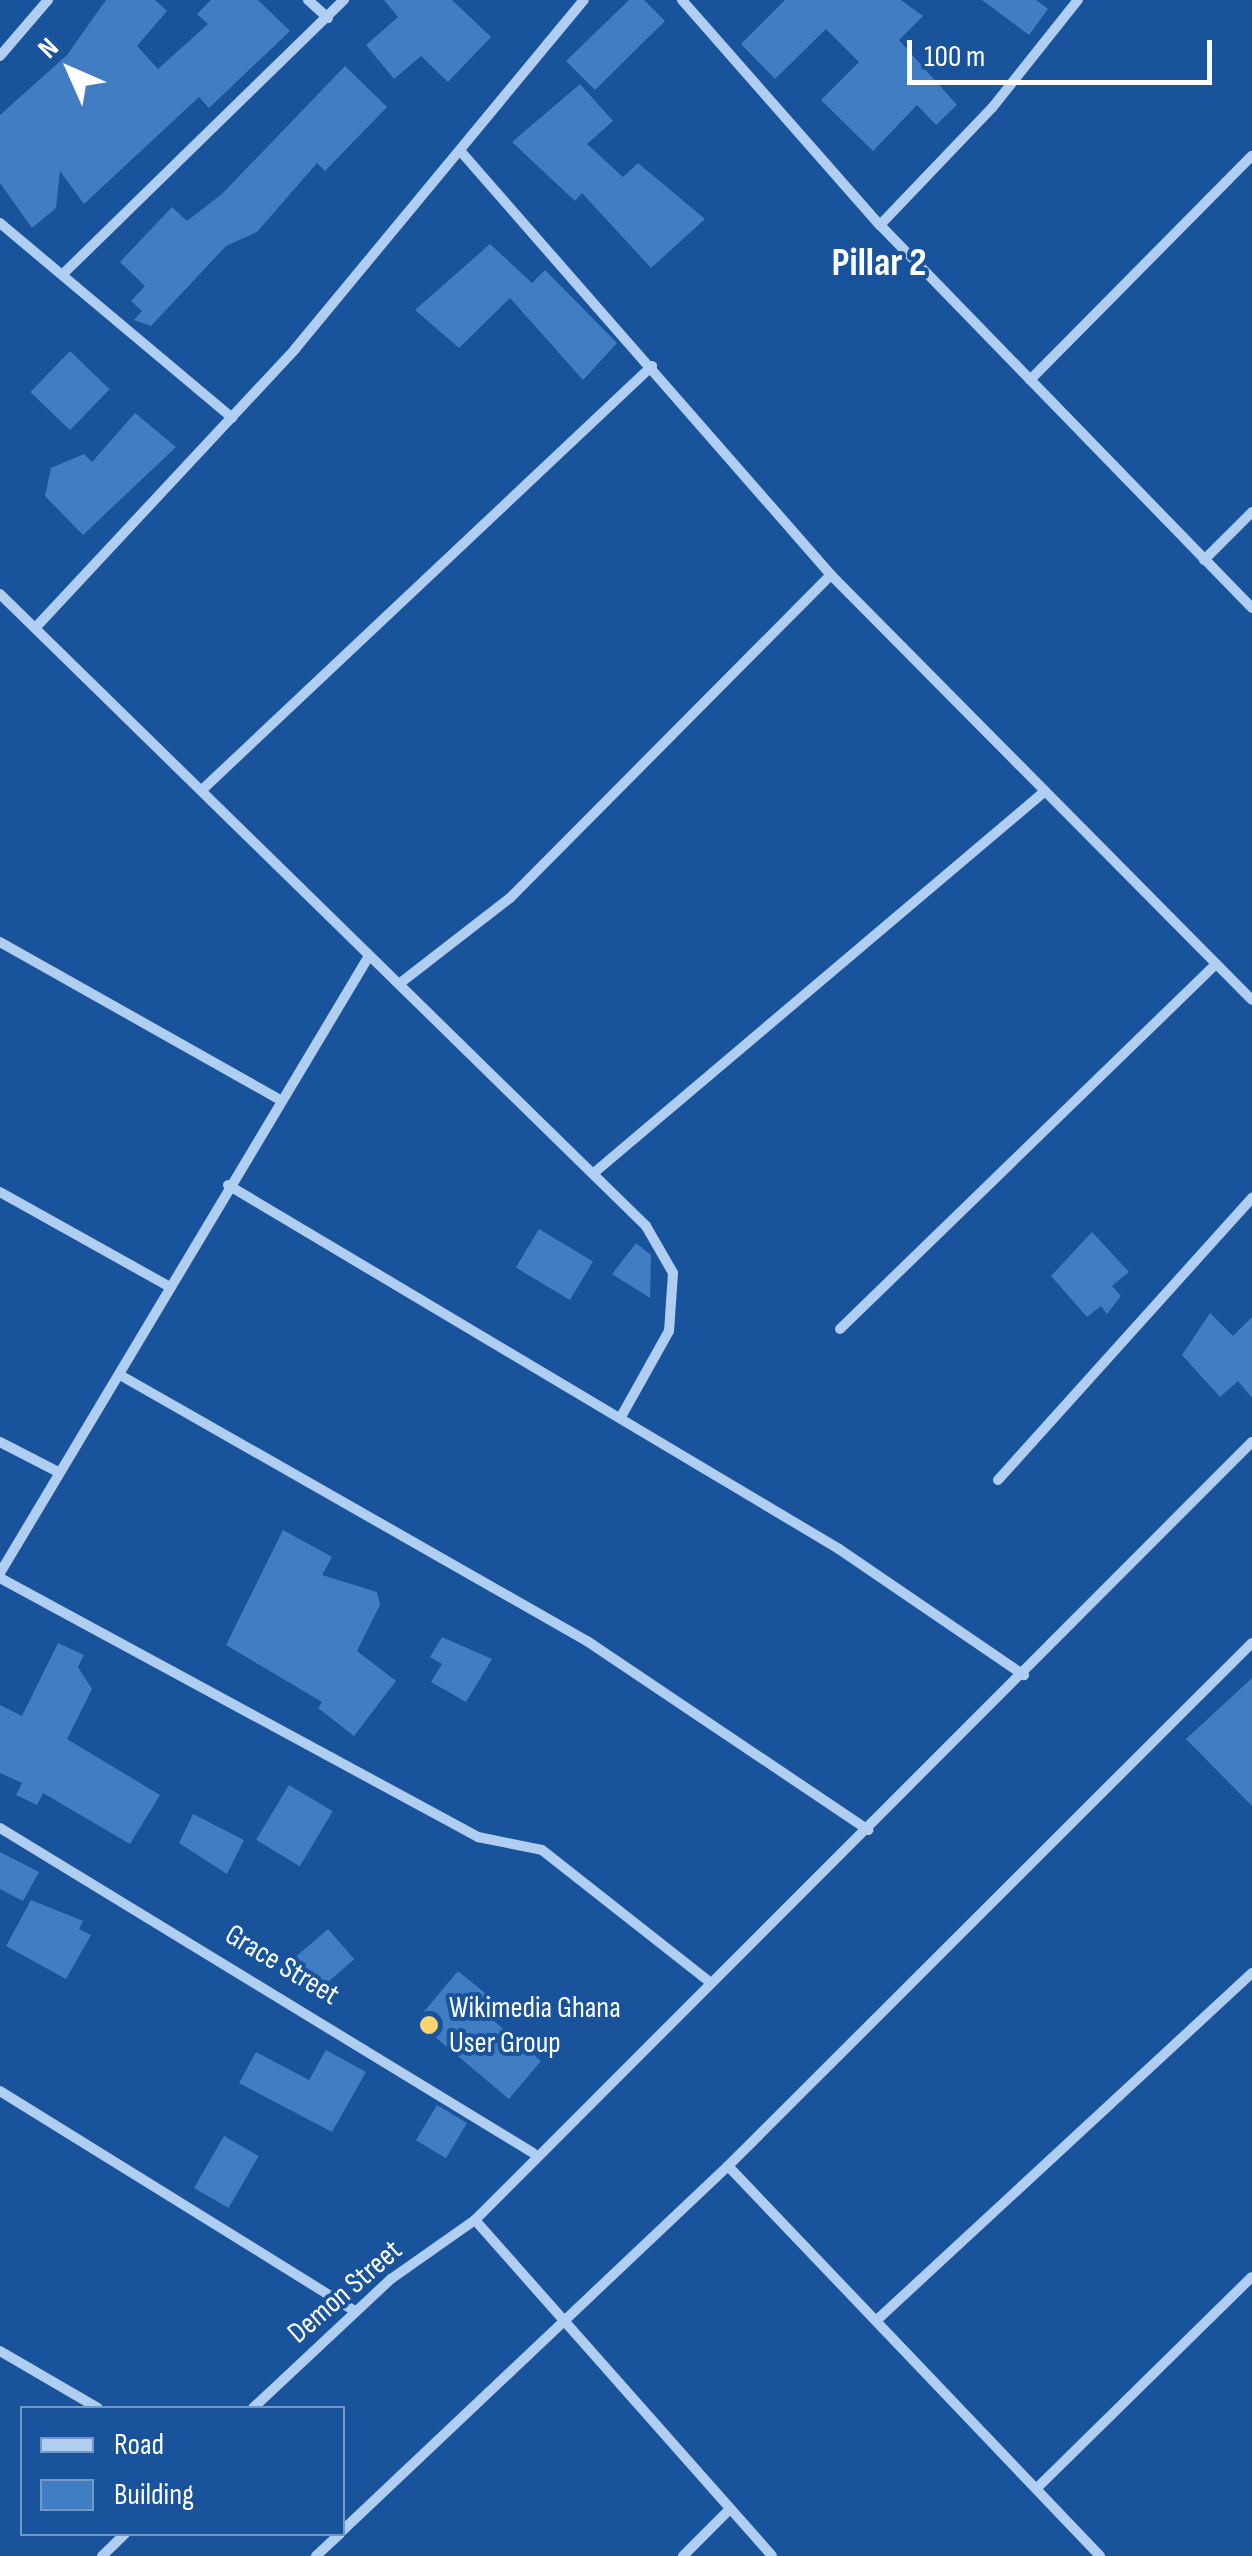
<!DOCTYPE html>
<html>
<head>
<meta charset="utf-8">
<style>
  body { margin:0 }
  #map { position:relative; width:1252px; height:2556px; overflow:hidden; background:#18539c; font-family:"Sofia Sans Condensed",sans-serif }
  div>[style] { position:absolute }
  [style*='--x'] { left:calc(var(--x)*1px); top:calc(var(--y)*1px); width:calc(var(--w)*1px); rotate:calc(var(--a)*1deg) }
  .building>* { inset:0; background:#417dc2; transform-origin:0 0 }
  .street>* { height:10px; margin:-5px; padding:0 5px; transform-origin:5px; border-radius:5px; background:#afcef2 }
  .dots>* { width:28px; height:28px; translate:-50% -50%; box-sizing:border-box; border:5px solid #18539c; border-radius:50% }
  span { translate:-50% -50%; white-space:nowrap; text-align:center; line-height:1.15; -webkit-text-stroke:8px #18539c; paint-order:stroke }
  .street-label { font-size:30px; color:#fff }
  .poi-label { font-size:30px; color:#fff }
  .left { translate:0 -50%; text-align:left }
  .district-label { font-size:40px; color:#fff; font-weight:700 }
  .legend { position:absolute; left:20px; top:2406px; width:325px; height:130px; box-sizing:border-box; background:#18539c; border:2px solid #7498c4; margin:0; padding:12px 18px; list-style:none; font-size:30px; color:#fff }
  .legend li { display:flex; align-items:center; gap:20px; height:50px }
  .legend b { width:50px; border:2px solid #7498c4 }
  .north { position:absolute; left:20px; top:20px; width:100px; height:100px; -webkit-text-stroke:8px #18539c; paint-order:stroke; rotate:315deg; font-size:28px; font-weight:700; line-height:40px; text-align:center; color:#fff }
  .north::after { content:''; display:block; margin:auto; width:35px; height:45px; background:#fff; clip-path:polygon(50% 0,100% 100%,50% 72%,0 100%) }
  .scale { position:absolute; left:907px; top:40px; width:305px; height:45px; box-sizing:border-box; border:5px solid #fff; border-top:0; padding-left:12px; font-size:30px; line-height:35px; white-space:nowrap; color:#fff; -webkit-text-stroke:8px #18539c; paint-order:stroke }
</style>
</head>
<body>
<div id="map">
  <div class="building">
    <i style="clip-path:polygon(106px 0,155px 0,167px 11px,137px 46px,158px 69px,208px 24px,197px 14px,211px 0,258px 0,290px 31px,209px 108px,199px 97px,84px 204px,60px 171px,56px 208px,32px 228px,0 183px,0 115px,67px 55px)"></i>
    <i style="clip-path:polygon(384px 0,452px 0,491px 37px,448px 82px,421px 56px,394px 79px,366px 45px,398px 17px)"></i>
    <i style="clip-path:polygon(629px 0,644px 0,665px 21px,595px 90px,566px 61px)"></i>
    <i style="clip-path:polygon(785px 0,901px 0,923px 16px,899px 40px,957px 105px,936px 125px,917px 105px,873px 151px,821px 100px,859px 62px,826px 29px,775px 79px,741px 44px)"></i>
    <i style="clip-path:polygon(982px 0,1036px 0,1048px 9px,1029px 35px)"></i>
    <i style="clip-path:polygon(345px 66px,387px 107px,325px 171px,317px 163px,257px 232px,226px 246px,151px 326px,134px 320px,142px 311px,131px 301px,145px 286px,120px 262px,172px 207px,187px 221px,222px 194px)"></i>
    <i style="clip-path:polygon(580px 84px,613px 121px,587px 144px,623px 177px,638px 163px,705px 219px,651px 268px,582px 193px,575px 201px,512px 142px)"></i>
    <i style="clip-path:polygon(490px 244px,532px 283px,545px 270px,617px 343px,583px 380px,510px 298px,459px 348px,415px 310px)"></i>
    <i style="left:70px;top:351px;width:55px;height:57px;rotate:44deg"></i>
    <i style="clip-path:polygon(135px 413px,176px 447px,83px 535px,45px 496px,51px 468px,84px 454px,92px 462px)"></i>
    <i style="left:539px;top:1229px;width:63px;height:45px;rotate:31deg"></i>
    <i style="clip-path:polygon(1092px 1232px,1129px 1272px,1112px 1286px,1121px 1296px,1107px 1314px,1101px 1306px,1087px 1317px,1051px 1276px)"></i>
    <i style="clip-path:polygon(636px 1243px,651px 1255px,650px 1298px,612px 1274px)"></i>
    <i style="clip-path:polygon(1210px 1313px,1233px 1336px,1252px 1317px,1252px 1398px,1238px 1381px,1220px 1397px,1182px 1355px)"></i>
    <i style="clip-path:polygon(283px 1530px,332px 1557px,322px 1575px,377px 1592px,380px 1605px,357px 1651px,396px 1681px,354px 1736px,318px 1708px,322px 1702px,226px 1645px)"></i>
    <i style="clip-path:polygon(442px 1637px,492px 1659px,466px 1702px,431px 1682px,442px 1664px,430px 1657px)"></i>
    <i style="clip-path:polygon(58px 1643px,84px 1655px,78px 1667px,92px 1689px,67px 1739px,160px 1795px,130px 1844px,43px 1793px,37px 1805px,16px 1795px,22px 1783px,0 1773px,0 1705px,22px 1716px)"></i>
    <i style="clip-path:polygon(1252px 1678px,1252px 1806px,1186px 1739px)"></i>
    <i style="left:289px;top:1785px;width:51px;height:64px;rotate:31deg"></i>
    <i style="clip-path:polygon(193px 1814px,244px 1840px,227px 1874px,179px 1843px)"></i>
    <i style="clip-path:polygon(0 1852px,39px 1872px,23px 1901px,0 1889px)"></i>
    <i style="clip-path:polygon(31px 1900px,83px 1921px,79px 1929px,91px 1935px,66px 1979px,6px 1946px)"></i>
    <i style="left:328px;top:1929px;width:40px;height:44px;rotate:49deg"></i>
    <i style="clip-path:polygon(458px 1971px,491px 1998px,481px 2010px,541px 2061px,509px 2099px,416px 2021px)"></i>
    <i style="clip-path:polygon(326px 2050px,366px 2072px,332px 2132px,239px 2083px,256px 2052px,309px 2080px)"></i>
    <i style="left:437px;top:2105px;width:35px;height:41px;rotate:31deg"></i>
    <i style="left:224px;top:2136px;width:40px;height:60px;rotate:30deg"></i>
  </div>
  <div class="street">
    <i style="--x:308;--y:0;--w:27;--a:42"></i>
    <i style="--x:682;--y:0;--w:300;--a:48.7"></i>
    <i style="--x:880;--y:225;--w:534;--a:45.83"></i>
    <i style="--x:0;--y:56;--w:74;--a:-49.4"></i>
    <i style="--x:463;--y:154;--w:559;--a:48.84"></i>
    <i style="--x:831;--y:575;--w:598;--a:45.27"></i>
    <i style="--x:0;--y:223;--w:303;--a:40"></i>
    <i style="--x:880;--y:225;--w:162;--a:-46.3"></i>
    <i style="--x:992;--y:108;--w:138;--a:-51.5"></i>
    <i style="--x:65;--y:272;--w:390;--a:-44.3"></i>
    <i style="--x:1030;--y:380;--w:315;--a:-45.3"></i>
    <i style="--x:1204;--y:560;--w:68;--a:-45"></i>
    <i style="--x:0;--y:594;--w:904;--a:44.37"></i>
    <i style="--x:646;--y:1226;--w:54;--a:60.1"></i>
    <i style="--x:673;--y:1273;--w:58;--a:93.9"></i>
    <i style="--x:669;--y:1331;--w:98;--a:119.2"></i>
    <i style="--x:37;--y:626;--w:379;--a:-47"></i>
    <i style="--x:295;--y:349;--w:453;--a:-50.4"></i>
    <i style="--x:203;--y:789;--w:617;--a:-43.29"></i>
    <i style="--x:0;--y:942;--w:318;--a:29.4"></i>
    <i style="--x:399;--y:984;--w:140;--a:-37.8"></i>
    <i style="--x:510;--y:898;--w:455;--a:-45.2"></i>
    <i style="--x:595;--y:1172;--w:588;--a:-40.24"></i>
    <i style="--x:228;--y:1185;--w:711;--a:30.78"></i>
    <i style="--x:839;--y:1549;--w:224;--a:34.3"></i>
    <i style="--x:0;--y:1192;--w:193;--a:29.2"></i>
    <i style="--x:840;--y:1329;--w:524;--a:-44.15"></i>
    <i style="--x:120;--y:1375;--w:537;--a:29.67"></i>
    <i style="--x:587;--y:1641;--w:339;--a:33.9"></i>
    <i style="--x:0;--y:1442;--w:65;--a:27.3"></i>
    <i style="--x:998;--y:1480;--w:380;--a:-48"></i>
    <i style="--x:0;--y:1573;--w:719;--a:-59.12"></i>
    <i style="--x:0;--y:1578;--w:544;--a:28.45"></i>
    <i style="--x:478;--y:1837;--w:65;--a:11.5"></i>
    <i style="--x:542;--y:1850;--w:210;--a:38.2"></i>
    <i style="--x:0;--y:1828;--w:624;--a:31.37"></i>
    <i style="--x:0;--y:2091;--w:418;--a:31.8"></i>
    <i style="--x:728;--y:2166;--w:539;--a:46.35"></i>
    <i style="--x:475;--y:2220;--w:448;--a:48.5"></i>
    <i style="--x:878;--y:2319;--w:510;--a:-42.77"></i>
    <i style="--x:0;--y:2351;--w:113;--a:30.2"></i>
    <i style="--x:253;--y:2408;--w:189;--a:-43.1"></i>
    <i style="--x:391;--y:2279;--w:103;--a:-35.1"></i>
    <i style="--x:475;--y:2220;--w:1100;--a:-45.04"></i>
    <i style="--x:1039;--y:2486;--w:298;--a:-44.5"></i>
    <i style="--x:342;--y:2531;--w:531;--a:-43.4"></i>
    <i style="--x:728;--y:2166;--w:740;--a:-44.95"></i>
    <i style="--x:102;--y:2556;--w:32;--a:-44"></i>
    <i style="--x:316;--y:2556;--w:33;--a:-43"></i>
    <i style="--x:683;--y:2556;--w:66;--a:-45"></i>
  </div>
  <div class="dots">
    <i style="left:429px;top:2025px;background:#ffd470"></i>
  </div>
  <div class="street-label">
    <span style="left:282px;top:1965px;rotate:31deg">Grace Street</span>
    <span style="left:345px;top:2292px;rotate:-41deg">Demon Street</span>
  </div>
  <div class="poi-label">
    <span class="left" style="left:449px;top:2025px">Wikimedia Ghana<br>User Group</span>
  </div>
  <div class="district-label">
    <span style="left:879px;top:263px">Pillar 2</span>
  </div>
  <ul class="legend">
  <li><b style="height:12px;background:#afcef2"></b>Road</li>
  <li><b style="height:28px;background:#417dc2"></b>Building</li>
  </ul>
  <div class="north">N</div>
  <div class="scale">100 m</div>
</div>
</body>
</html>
